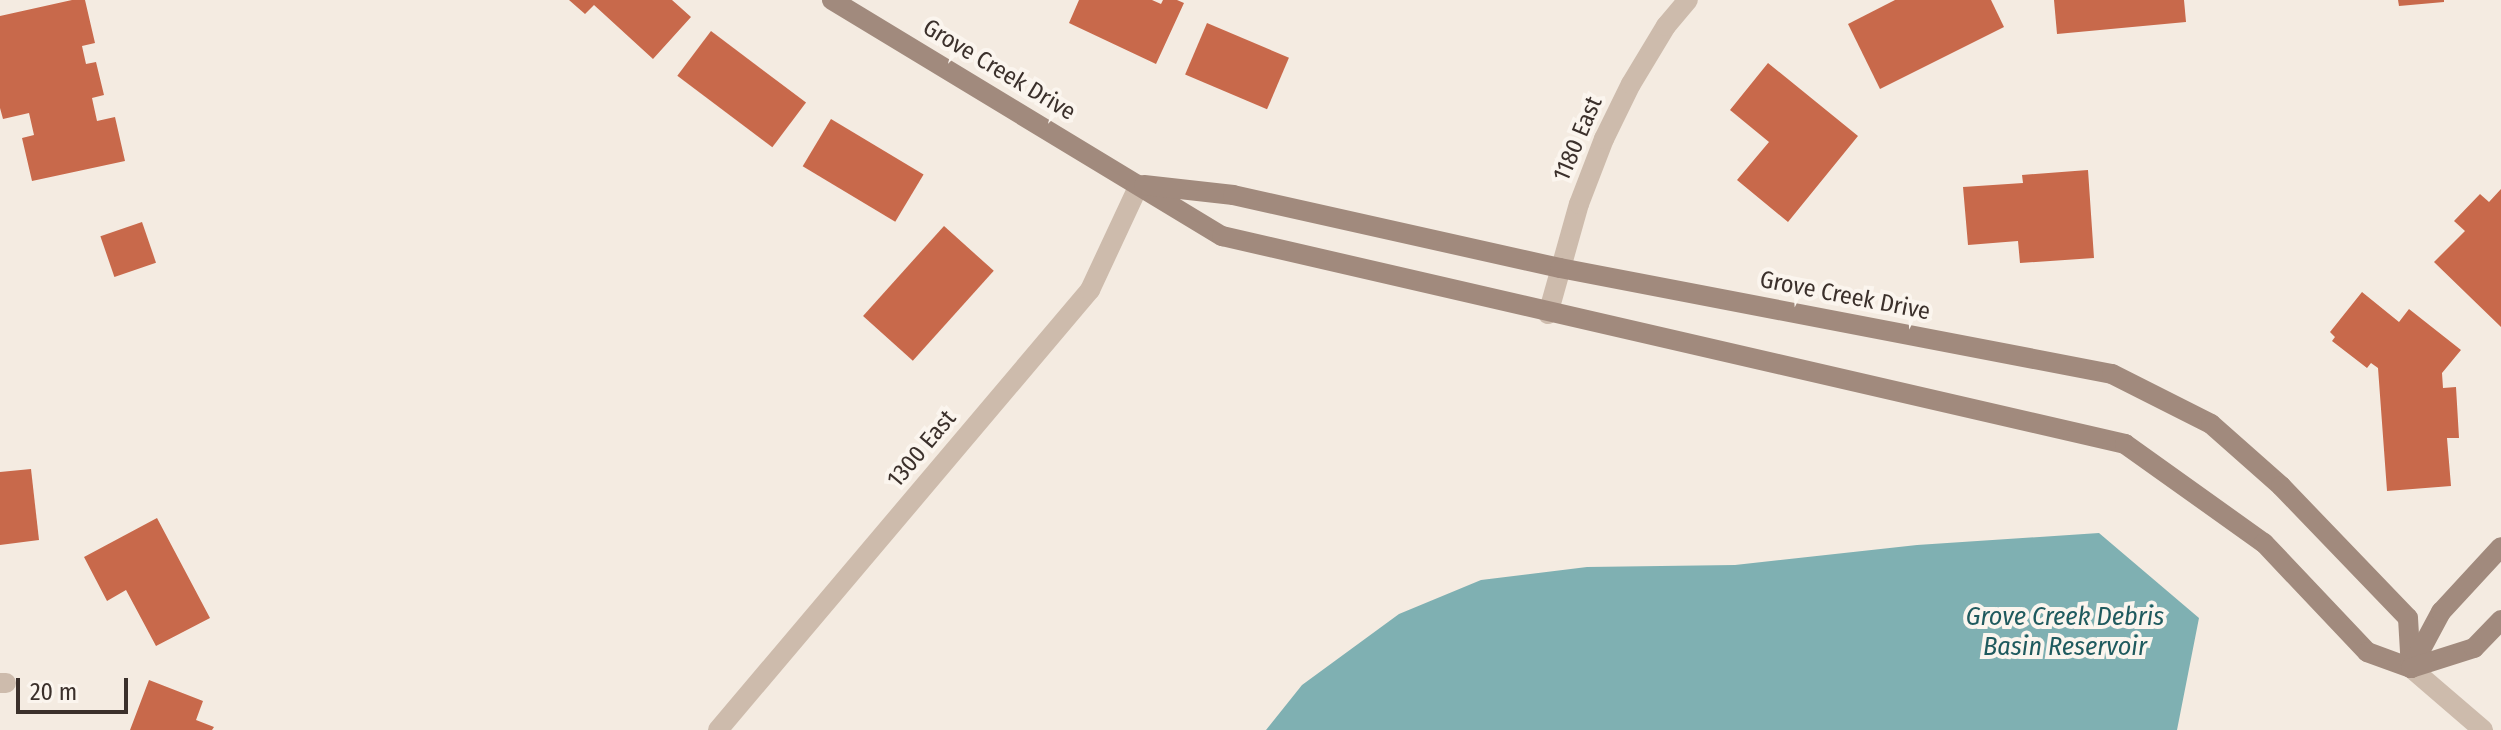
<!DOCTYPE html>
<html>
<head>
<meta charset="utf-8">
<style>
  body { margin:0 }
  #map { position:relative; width:2501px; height:730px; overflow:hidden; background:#f4ebe1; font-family:"Fira Sans Condensed",sans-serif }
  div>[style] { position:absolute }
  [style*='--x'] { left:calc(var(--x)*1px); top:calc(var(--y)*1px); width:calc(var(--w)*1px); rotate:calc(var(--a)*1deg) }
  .water>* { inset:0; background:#7fb0b2 }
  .building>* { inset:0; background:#c8694b; transform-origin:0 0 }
  .street>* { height:20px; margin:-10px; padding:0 10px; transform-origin:10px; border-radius:10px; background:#cdbbac }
  .secondary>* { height:20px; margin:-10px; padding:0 10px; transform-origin:10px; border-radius:10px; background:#a18a7d }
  span { translate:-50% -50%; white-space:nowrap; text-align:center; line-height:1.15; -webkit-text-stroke:8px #fbf5ee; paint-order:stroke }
  .street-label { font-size:24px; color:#3b302b }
  .water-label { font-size:26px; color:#1f5a5e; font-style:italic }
  .scale { position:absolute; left:16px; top:678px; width:112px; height:36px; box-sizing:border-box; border:4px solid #3b302b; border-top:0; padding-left:10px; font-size:24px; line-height:28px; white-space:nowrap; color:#3b302b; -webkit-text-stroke:6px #fbf5ee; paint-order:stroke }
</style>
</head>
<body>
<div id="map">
  <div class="water">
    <i style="clip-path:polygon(2099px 533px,2199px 618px,2177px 730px,1266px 730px,1302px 685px,1399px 614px,1481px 580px,1587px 567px,1735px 565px,1917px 545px)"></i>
  </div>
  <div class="building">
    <i style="clip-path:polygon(72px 0,85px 0,95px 43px,82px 46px,86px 64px,96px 62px,104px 95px,92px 98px,97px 121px,115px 117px,125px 161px,32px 181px,22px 138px,34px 135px,29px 113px,3px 119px,0 108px,0 16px)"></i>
    <i style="clip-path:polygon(569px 0,672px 0,691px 17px,653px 59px,594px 5px,585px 14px)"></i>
    <i style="clip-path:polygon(1079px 0,1152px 0,1161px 4px,1163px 0,1177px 0,1184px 3px,1156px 64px,1069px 23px)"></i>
    <i style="clip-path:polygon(1895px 0,1991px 0,2004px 27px,1880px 89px,1848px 24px)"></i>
    <i style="clip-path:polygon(2054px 0,2184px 0,2186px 22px,2057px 34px)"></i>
    <i style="clip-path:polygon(2398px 0,2444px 0,2444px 2px,2399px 6px)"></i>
    <i style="left:1207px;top:23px;width:89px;height:56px;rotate:23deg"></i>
    <i style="left:711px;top:31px;width:119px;height:56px;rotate:37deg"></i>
    <i style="clip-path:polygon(1768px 63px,1858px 136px,1788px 222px,1737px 180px,1769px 142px,1730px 110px)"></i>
    <i style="left:831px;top:119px;width:108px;height:55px;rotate:31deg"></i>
    <i style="clip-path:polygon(2088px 170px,2094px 258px,2020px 263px,2018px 241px,1968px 245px,1963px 187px,2023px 183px,2022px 175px)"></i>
    <i style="clip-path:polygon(2501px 189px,2501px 327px,2434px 262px,2465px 231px,2454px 221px,2480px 194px,2489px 202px)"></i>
    <i style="left:142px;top:222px;width:43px;height:44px;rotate:71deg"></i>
    <i style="left:944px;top:226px;width:67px;height:121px;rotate:42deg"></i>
    <i style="clip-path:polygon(2362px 292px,2399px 322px,2409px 309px,2461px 350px,2442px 373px,2443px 388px,2456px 387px,2459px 438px,2447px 438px,2451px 486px,2387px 491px,2378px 368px,2371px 363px,2367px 368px,2332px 341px,2335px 337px,2330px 332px)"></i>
    <i style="clip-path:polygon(31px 469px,39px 540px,0 545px,0 472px)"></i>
    <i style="clip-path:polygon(157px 518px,210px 618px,156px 646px,126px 590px,107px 601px,84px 557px)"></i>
    <i style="clip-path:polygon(149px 680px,203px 701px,196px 720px,214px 727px,212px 730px,130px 730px)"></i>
  </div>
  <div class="street">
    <i style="--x:1548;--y:314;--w:114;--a:-74.3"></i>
    <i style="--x:1579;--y:204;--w:70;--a:-69"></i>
    <i style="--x:1604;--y:139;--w:61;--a:-63.9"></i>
    <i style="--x:1631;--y:84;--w:68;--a:-58.9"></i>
    <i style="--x:1666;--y:26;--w:34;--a:-50"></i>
    <i style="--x:2411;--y:668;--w:95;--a:40.7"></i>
    <i style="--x:0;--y:683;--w:6;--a:0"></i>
    <i style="--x:718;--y:730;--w:576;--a:-49.79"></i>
    <i style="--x:1090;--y:290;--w:116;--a:-65"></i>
  </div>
  <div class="secondary">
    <i style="--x:832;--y:0;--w:456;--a:31.2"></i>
    <i style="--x:1222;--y:236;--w:927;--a:12.97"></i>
    <i style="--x:2125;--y:444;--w:171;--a:35.5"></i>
    <i style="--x:2264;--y:543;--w:150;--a:46.6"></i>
    <i style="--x:2367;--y:652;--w:47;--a:20"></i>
    <i style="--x:1144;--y:185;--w:90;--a:6.4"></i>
    <i style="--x:1233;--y:195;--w:335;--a:12.6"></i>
    <i style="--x:1560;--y:268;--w:562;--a:10.87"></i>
    <i style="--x:2112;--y:374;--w:111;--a:26.8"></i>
    <i style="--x:2211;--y:424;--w:94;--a:41.5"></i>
    <i style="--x:2281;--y:486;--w:183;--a:46.1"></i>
    <i style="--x:2408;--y:618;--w:50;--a:86.6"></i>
    <i style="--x:2411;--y:668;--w:64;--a:-61.8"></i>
    <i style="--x:2441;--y:612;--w:88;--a:-47.3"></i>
    <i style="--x:2411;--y:668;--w:66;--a:-17.6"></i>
    <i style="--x:2474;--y:648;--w:39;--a:-46"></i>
  </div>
  <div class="street-label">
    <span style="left:999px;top:70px;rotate:31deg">Grove Creek Drive</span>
    <span style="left:1578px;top:139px;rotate:-67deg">1180 East</span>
    <span style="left:1845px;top:296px;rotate:11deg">Grove Creek Drive</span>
    <span style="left:922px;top:449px;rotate:-50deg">1300 East</span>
  </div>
  <div class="water-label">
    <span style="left:2065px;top:632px">Grove Creek Debris<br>Basin Reservoir</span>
  </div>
  <div class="scale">20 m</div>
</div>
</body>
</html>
